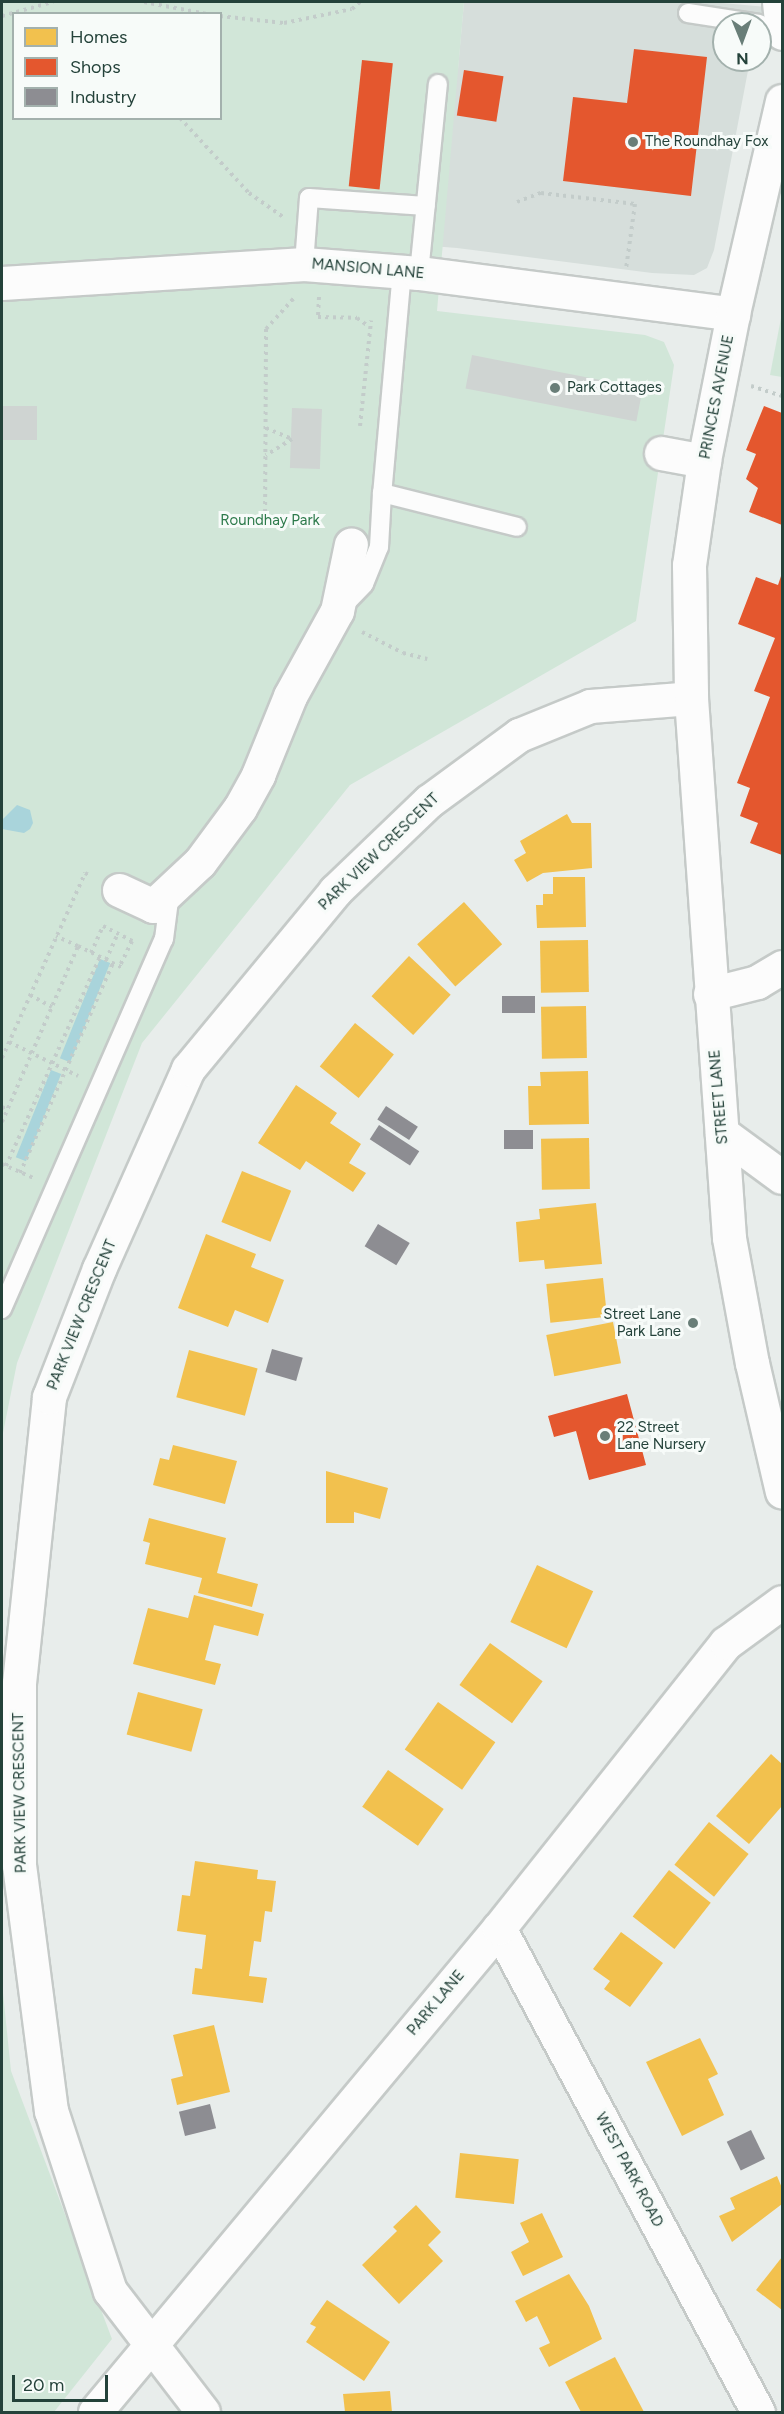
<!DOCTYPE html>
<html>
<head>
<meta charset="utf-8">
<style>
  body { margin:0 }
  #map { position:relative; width:784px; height:2414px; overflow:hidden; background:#e8edeb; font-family:Figtree,sans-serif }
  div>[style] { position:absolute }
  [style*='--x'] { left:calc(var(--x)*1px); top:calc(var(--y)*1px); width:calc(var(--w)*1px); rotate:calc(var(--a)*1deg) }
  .built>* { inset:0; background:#d6dedb }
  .green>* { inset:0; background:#d1e6d8 }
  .water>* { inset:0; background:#a9d4db; transform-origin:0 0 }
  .homes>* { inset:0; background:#f2c14e; transform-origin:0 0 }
  .shops>* { inset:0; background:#e4572e; transform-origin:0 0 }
  .industry>* { inset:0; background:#8d8d92; transform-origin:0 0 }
  .building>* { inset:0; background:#cfd4d2; transform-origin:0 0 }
  .path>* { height:4px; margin-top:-2px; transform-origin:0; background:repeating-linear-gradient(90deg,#c3ccca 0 3px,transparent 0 7.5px) }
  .roads { filter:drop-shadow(2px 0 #c5cac8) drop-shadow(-2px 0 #c5cac8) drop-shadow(0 2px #c5cac8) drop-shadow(0 -2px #c5cac8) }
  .lane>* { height:18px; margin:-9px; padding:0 9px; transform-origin:9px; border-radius:9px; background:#fcfcfc }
  .street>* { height:33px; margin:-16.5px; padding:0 16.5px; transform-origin:16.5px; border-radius:16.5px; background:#fcfcfc }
  .secondary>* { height:33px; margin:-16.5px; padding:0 16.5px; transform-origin:16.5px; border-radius:16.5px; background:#fcfcfc }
  .dots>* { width:16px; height:16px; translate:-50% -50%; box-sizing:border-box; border:3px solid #f7fbf9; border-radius:50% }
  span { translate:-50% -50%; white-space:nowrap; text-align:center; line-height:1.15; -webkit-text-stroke:6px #f7fbf9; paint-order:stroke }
  .poi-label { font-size:15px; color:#24423a }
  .left { translate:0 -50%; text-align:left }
  .right { translate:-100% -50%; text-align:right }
  .street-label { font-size:15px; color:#24423a }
  .park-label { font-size:15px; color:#2d7a4b }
  .frame { position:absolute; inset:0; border:3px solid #24423a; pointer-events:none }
  .legend { position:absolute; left:12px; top:12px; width:210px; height:108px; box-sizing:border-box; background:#f7fbf9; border:2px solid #a3b1ad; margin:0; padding:8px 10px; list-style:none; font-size:18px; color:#24423a }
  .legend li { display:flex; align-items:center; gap:12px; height:30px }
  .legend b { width:30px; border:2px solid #a3b1ad }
  .north { position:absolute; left:712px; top:12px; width:60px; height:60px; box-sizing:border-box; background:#f7fbf9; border:2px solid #a3b1ad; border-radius:50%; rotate:179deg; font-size:16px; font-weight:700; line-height:24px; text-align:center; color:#24423a }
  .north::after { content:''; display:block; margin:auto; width:21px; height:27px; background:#697e78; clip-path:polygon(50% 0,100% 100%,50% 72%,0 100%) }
  .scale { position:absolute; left:12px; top:2375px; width:96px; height:27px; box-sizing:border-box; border:3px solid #24423a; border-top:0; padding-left:8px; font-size:18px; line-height:21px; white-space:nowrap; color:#24423a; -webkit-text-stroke:4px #f7fbf9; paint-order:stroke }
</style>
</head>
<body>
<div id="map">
  <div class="built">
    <i style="clip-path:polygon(464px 2px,711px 2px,768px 7px,760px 31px,724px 24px,724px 60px,750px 60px,714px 250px,707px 268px,694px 275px,652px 273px,457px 248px,303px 236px,220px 118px,458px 69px)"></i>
  </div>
  <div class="green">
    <i style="clip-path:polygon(evenodd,2px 2px,464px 2px,437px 311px,645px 335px,664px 342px,674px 365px,636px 621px,350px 785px,142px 1043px,17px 1363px,2px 1438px,2px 2px,14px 14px,220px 14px,220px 118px,14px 118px,14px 14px)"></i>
    <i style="clip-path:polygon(782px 313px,782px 377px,770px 375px)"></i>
    <i style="clip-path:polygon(2px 1983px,11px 2071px,112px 2339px,54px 2412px,2px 2412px)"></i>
  </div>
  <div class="water">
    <i style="clip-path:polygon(17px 805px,30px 810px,33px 823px,30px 829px,24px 833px,2px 829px,2px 820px)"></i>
    <i style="left:100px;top:959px;width:11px;height:107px;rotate:22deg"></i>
    <i style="left:51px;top:1070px;width:11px;height:94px;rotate:22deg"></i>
  </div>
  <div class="homes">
    <i style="clip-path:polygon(567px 814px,572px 823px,591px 823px,592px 868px,543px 873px,527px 882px,514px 860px,526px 853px,520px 841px)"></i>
    <i style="clip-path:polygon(553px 877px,585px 877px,586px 927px,537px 928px,536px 905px,543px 905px,543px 894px,553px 894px)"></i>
    <i style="left:464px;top:902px;width:57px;height:63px;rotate:48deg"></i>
    <i style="left:588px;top:940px;width:52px;height:48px;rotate:89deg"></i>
    <i style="left:409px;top:956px;width:57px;height:55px;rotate:43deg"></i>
    <i style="left:586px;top:1006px;width:52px;height:45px;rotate:89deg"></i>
    <i style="left:355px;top:1023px;width:50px;height:56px;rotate:39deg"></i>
    <i style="clip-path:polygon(588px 1071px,589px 1124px,529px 1125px,528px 1086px,541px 1086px,540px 1072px)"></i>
    <i style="clip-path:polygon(296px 1085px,337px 1113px,330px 1123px,361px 1144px,349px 1163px,366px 1173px,353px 1192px,306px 1161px,300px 1170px,258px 1143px)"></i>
    <i style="left:589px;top:1138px;width:51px;height:48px;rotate:89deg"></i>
    <i style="left:242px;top:1171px;width:53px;height:55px;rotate:22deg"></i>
    <i style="clip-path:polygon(596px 1203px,602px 1264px,545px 1269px,544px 1260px,519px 1262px,516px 1222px,540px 1219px,539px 1209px)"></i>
    <i style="clip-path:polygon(206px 1234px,256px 1254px,251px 1267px,284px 1280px,268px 1323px,235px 1310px,228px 1327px,178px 1308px)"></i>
    <i style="left:603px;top:1278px;width:39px;height:57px;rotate:84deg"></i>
    <i style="left:613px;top:1322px;width:42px;height:68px;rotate:79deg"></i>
    <i style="left:189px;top:1350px;width:71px;height:49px;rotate:15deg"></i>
    <i style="clip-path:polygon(173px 1445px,237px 1461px,225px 1504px,153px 1485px,160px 1458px,169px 1460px)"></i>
    <i style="clip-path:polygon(326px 1471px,388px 1488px,380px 1519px,354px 1512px,354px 1523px,326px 1523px)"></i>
    <i style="clip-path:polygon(149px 1518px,226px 1538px,217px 1573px,258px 1584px,252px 1607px,198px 1593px,202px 1578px,145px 1564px,150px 1543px,143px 1541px)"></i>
    <i style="left:537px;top:1565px;width:62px;height:63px;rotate:25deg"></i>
    <i style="clip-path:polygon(194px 1595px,264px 1614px,258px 1636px,214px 1625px,205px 1660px,221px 1664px,215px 1685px,133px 1664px,148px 1608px,188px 1618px)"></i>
    <i style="left:490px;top:1643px;width:65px;height:52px;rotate:36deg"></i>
    <i style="left:138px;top:1692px;width:67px;height:44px;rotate:15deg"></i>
    <i style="left:438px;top:1702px;width:70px;height:58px;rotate:35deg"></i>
    <i style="clip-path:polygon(771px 1754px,782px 1764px,782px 1806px,749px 1844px,716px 1816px)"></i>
    <i style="left:388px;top:1770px;width:68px;height:45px;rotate:35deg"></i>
    <i style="left:709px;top:1822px;width:51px;height:55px;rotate:39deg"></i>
    <i style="clip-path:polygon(195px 1861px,258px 1870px,257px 1879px,276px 1881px,272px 1912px,265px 1911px,261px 1942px,254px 1941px,249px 1976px,267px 1978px,263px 2003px,192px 1994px,195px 1968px,202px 1969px,206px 1935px,177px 1931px,182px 1895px,190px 1896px)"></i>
    <i style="left:669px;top:1870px;width:53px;height:59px;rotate:38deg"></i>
    <i style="clip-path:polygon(621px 1932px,663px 1963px,630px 2007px,604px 1989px,610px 1981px,593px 1969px)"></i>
    <i style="clip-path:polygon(214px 2025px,230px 2092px,177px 2105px,171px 2079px,183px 2076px,173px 2035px)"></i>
    <i style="clip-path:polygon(700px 2038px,718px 2074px,708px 2079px,724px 2115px,682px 2136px,646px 2062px)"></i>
    <i style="left:460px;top:2153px;width:59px;height:45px;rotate:6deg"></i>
    <i style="clip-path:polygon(777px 2176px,782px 2188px,782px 2204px,732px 2242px,719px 2216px,735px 2209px,730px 2198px)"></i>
    <i style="clip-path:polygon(416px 2205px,441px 2232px,428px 2245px,443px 2261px,399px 2304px,362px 2265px,397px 2231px,393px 2227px)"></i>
    <i style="clip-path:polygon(542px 2213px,563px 2257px,523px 2276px,511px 2252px,529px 2242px,520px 2223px)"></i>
    <i style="clip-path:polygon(782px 2257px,782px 2310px,756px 2290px)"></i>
    <i style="clip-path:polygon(569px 2274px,589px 2306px,602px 2339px,549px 2367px,539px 2348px,550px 2343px,537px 2316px,526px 2322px,515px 2301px)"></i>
    <i style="clip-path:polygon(327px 2300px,390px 2342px,364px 2381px,306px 2342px,316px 2327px,310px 2324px)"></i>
    <i style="clip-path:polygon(615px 2357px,644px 2412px,581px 2412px,565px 2382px)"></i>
    <i style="clip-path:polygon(390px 2391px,392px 2412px,345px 2412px,343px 2394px)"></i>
  </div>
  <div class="shops">
    <i style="clip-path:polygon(634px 49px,707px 57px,691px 196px,563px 181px,573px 97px,627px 103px)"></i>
    <i style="left:362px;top:60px;width:31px;height:127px;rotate:6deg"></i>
    <i style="left:464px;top:70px;width:40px;height:46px;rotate:9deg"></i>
    <i style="clip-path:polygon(764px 406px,782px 413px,782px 525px,749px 512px,758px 488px,746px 479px,756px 454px,746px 450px)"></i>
    <i style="clip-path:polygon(782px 573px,782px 855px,750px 843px,758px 823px,740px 816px,750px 788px,737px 783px,770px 697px,754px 691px,775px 638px,738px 624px,756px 577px,778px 585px)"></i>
    <i style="clip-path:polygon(627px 1394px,646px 1465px,589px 1480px,576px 1431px,554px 1437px,548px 1416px)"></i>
  </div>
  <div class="industry">
    <i style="left:502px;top:996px;width:33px;height:17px"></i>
    <i style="left:386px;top:1106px;width:38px;height:16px;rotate:33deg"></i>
    <i style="left:379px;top:1125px;width:48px;height:17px;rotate:33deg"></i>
    <i style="left:533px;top:1130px;width:19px;height:29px;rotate:90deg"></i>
    <i style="left:378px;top:1224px;width:37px;height:26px;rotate:31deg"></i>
    <i style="left:272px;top:1349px;width:32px;height:24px;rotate:16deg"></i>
    <i style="left:210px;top:2104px;width:25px;height:32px;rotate:76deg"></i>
    <i style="left:751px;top:2130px;width:32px;height:27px;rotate:64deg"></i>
  </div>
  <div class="building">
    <i style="left:472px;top:355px;width:174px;height:34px;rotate:11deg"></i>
    <i style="left:2px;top:406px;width:35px;height:34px"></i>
    <i style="left:292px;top:408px;width:30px;height:60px;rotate:2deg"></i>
  </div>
  <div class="path">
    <i style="--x:144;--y:2;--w:64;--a:10.8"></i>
    <i style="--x:2;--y:16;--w:53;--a:-15.4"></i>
    <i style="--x:220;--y:16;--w:64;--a:6.2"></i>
    <i style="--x:284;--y:23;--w:69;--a:-11.6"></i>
    <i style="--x:352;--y:9;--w:11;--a:-41"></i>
    <i style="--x:180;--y:118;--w:102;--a:47.4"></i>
    <i style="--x:249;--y:193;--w:42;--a:35.2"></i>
    <i style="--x:517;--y:202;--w:26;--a:-21"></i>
    <i style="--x:541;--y:193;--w:95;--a:6.7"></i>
    <i style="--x:635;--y:204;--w:66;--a:97.9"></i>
    <i style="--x:319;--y:297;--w:20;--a:93"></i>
    <i style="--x:318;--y:317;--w:39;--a:1"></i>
    <i style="--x:357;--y:318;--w:14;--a:36"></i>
    <i style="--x:751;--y:386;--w:33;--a:18"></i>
    <i style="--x:360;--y:426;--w:106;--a:-84"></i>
    <i style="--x:266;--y:428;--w:28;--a:23"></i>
    <i style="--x:292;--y:439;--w:31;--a:148"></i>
    <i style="--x:265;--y:527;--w:198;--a:-89.7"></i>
    <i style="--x:266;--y:329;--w:42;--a:-47.9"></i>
    <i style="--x:362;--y:632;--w:46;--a:27.1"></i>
    <i style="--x:403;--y:653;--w:25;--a:14"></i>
    <i style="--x:78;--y:946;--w:50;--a:26.1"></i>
    <i style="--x:91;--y:953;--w:30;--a:-66"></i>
    <i style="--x:103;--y:926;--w:33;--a:27"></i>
    <i style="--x:132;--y:941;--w:28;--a:116"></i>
    <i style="--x:106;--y:960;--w:30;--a:-66"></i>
    <i style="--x:30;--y:995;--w:25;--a:29"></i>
    <i style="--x:9;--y:1042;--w:77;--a:26.2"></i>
    <i style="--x:2;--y:1058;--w:203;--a:-65.8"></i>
    <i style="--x:85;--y:873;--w:7;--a:27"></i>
    <i style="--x:2;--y:1107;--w:5;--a:22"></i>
    <i style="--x:2;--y:1122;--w:192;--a:-66.6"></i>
    <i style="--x:78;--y:946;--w:24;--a:-156"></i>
    <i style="--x:2;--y:1164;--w:35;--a:24"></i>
    <i style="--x:6;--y:1166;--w:229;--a:-65.8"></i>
    <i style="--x:20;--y:1173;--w:230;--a:-66.1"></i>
  </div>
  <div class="roads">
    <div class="lane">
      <i style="--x:688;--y:13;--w:72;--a:8.8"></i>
      <i style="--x:304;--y:264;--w:66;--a:-85.7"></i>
      <i style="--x:309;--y:198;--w:117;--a:3.9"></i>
      <i style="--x:402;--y:271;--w:223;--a:95.1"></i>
      <i style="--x:382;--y:493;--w:139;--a:14.1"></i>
      <i style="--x:419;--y:273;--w:190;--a:-84.3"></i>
      <i style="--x:341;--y:608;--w:33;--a:-46"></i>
      <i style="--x:364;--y:584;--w:40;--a:-68"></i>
      <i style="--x:379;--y:547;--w:54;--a:-86.8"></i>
      <i style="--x:2;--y:1309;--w:404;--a:-66.4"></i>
      <i style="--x:164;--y:939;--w:46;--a:-82.6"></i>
    </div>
    <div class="street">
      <i style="--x:779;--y:2;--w:31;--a:84"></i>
      <i style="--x:2;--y:283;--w:303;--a:-3.6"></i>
      <i style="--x:304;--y:264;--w:115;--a:4.5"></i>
      <i style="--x:419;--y:273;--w:317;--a:7.4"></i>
      <i style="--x:661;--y:453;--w:44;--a:10.5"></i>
      <i style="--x:119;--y:890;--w:38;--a:25"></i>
      <i style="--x:153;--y:906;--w:64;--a:-43.1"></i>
      <i style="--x:200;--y:862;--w:67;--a:-53.5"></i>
      <i style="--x:240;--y:808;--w:38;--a:-61"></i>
      <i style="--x:258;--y:775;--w:85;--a:-67.9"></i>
      <i style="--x:290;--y:696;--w:97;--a:-61.1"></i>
      <i style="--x:337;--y:611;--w:68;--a:-78.2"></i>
      <i style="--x:722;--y:1133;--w:74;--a:36.3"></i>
      <i style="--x:499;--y:1928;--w:549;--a:61.85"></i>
      <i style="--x:203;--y:2412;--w:153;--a:-127.5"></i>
      <i style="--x:110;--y:2291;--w:189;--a:-108.1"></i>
      <i style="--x:51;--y:2111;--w:248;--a:-97.4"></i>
      <i style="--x:19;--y:1865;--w:182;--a:-90"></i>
      <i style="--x:19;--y:1683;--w:288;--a:-84"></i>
      <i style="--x:49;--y:1397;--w:137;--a:-68.7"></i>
      <i style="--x:99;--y:1269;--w:219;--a:-66"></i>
      <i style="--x:188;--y:1069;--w:231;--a:-50.4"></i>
      <i style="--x:335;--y:891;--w:130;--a:-43.8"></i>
      <i style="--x:429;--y:801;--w:112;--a:-36.3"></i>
      <i style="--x:519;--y:735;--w:77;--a:-22.2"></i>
      <i style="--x:590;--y:706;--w:101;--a:-4.5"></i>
    </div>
    <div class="secondary">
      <i style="--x:782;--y:101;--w:219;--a:103"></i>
      <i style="--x:733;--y:314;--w:150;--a:101.2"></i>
      <i style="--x:704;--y:461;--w:105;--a:98.2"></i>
      <i style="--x:689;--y:565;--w:133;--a:89.1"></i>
      <i style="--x:691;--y:698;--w:541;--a:85.97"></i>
      <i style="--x:729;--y:1238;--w:127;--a:79.6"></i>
      <i style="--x:752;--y:1363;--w:132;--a:76.9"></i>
      <i style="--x:710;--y:994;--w:49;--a:-14.3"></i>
      <i style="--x:757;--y:982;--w:29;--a:-31"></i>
      <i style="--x:95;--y:2412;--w:630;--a:-50.15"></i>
      <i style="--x:499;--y:1928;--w:364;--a:-51.5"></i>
      <i style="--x:726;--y:1643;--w:69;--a:-36.2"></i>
    </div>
  </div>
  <div class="dots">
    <i style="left:633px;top:142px;background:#697e78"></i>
    <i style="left:555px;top:388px;background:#697e78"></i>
    <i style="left:693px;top:1323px;background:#697e78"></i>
    <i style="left:605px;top:1436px;background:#697e78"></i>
  </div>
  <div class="poi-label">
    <span class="left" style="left:645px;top:142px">The Roundhay Fox</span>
    <span class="left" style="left:567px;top:388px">Park Cottages</span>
    <span class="right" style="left:681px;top:1323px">Street Lane<br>Park Lane</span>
    <span class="left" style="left:617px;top:1436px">22 Street<br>Lane Nursery</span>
  </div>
  <div class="street-label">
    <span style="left:368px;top:269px;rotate:5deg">MANSION LANE</span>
    <span style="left:717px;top:397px;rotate:-79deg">PRINCES AVENUE</span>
    <span style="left:379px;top:852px;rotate:-44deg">PARK VIEW CRESCENT</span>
    <span style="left:719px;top:1097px;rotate:-95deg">STREET LANE</span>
    <span style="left:82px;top:1315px;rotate:-68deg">PARK VIEW CRESCENT</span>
    <span style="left:20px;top:1793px;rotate:-91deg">PARK VIEW CRESCENT</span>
    <span style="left:436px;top:2003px;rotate:-50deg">PARK LANE</span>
    <span style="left:629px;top:2170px;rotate:62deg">WEST PARK ROAD</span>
  </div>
  <div class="park-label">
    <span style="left:270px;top:521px">Roundhay Park</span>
  </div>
  <div class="frame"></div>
  <ul class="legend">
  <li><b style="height:16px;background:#f2c14e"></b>Homes</li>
  <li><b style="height:16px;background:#e4572e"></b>Shops</li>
  <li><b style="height:16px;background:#8d8d92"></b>Industry</li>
  </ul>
  <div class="north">N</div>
  <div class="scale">20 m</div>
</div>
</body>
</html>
